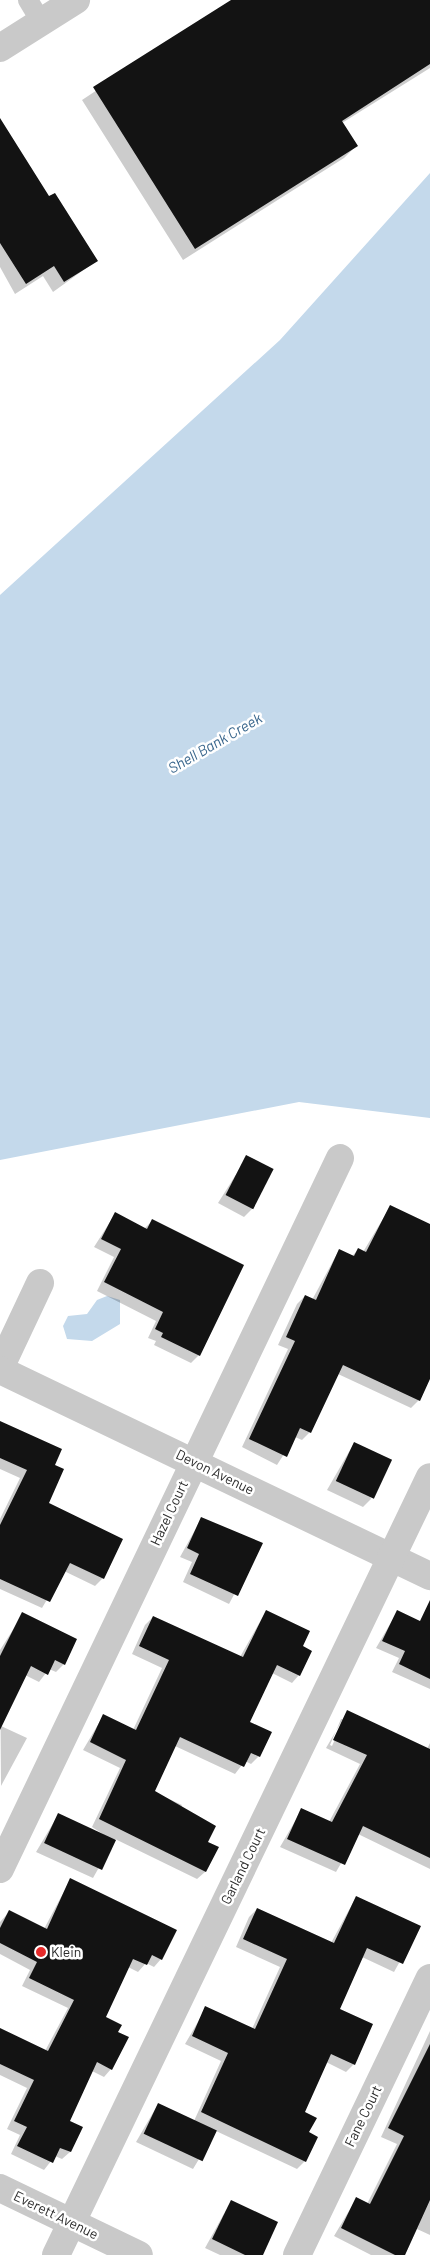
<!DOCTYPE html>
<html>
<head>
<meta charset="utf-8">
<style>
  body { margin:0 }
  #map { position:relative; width:430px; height:2255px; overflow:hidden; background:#fff; font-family:Barlow,sans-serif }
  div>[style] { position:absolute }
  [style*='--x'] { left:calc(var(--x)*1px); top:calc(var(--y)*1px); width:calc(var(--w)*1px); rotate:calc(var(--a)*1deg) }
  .water>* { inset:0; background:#c4d9eb }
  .shadow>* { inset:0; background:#0003 }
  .building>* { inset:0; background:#131313; transform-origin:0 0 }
  .service>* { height:20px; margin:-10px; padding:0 10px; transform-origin:10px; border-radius:10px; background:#c9c9c9 }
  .minor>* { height:28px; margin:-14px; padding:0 14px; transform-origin:14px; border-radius:14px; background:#c9c9c9 }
  .dots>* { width:14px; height:14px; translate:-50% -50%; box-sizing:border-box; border:2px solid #fff; border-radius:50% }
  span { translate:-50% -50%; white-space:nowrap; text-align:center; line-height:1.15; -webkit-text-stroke:5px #fff; paint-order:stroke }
  .street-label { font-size:14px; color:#2c2c2c }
  .poi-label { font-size:14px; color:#2c2c2c }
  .left { translate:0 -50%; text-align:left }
  .water-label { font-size:15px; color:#3a678d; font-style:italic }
</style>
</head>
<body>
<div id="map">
  <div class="water">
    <i style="clip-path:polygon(430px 173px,430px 1118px,299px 1102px,0 1160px,0 595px,280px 340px)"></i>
    <i style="clip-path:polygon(107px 1296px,120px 1300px,120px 1324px,92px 1341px,67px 1339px,63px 1326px,68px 1316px,87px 1314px,97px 1300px)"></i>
  </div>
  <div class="shadow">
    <i style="clip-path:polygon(233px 0,430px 0,430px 68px,342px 123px,356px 146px,344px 158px,183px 260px,82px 100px)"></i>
    <i style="clip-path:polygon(0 147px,48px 198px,96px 261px,53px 292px,43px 276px,15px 294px,0 267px)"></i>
    <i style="clip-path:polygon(247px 1157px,252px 1209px,244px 1217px,218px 1203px)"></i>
    <i style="clip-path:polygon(390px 1207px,430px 1229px,430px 1377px,419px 1400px,411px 1408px,338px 1374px,310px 1432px,302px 1440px,295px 1437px,277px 1465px,242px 1447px,288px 1349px,278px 1345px,297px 1304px,305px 1296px,312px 1300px,339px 1250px,352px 1256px,358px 1250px,363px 1252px)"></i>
    <i style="clip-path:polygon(115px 1214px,144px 1229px,152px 1221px,199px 1355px,191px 1363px,154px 1345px,156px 1341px,148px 1338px,156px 1321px,97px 1291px,114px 1257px,94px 1247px)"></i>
    <i style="clip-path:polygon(0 1429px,54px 1466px,48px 1503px,103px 1578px,95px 1586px,64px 1571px,42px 1608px,0 1589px,0 1519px,20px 1478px,0 1469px)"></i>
    <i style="clip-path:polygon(354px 1443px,371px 1499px,363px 1507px,327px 1490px)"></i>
    <i style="clip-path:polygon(201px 1519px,261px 1544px,229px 1604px,183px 1582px,192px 1562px,180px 1557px)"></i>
    <i style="clip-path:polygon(266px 1611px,301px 1647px,299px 1675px,292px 1683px,272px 1673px,248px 1722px,259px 1756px,251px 1764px,245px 1761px,235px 1774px,175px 1746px,154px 1792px,182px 1805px,180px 1810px,206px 1842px,217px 1847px,205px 1872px,197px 1879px,115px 1839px,93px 1878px,36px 1852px,58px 1815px,109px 1838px,92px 1827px,120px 1768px,83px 1750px,103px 1716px,133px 1730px,162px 1668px,132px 1654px,145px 1625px,153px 1617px,240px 1657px)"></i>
    <i style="clip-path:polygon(397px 1612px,430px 1627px,430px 1689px,392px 1672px,399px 1658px,376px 1648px)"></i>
    <i style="clip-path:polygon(23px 1614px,64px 1664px,56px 1672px,49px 1669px,39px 1682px,25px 1675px,1px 1726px,27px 1738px,1px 1786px,0 1650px)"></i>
    <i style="clip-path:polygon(evenodd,347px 1712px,427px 1749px,430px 1743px,430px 1869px,358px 1834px,336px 1872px,280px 1847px,302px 1809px,329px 1822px,360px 1764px,326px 1748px,347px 1712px,341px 1719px,344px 1719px,332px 1746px,330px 1745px,341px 1719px)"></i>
    <i style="clip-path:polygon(70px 1880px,161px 1959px,154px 1967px,146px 1963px,138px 1972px,128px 1967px,104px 2018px,116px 2032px,111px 2069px,104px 2077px,92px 2071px,68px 2122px,70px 2152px,62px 2159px,55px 2156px,44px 2170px,11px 2154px,20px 2135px,7px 2129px,27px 2088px,0 2075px,0 2029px,45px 2051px,68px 2008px,22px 1986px,30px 1970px,0 1954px,0 1922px,9px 1912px,44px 1929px)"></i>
    <i style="clip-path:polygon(356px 1897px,419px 1927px,394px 1972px,362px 1957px,339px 2009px,354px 2064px,346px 2072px,326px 2062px,303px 2113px,307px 2133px,305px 2161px,297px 2169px,216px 2131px,193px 2169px,136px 2142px,158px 2104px,194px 2121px,221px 2061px,185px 2044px,206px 2008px,252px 2029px,280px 1967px,236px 1947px,249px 1917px,257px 1909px,331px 1943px)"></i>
    <i style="clip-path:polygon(430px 2031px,430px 2235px,417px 2229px,405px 2255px,371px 2255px,334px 2236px,356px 2199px,367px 2204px,397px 2144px,381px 2137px)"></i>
    <i style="clip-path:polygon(231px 2201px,261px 2255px,220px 2255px,205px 2248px)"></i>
  </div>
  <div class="building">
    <i style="clip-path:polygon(231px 0,430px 0,430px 64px,342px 121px,358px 146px,195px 249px,93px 87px)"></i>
    <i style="clip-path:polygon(0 118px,49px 196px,55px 193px,98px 261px,64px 282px,54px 266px,26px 284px,0 243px)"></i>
    <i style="left:246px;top:1155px;width:31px;height:45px;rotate:27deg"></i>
    <i style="clip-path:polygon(390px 1205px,430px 1224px,430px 1379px,420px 1401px,343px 1365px,311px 1433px,300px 1428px,287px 1457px,249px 1439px,295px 1341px,286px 1337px,305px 1295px,316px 1300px,339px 1249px,354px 1256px,358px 1248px,366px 1252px)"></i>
    <i style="clip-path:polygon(115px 1212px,147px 1229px,152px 1219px,244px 1265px,200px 1356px,161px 1337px,163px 1333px,155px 1329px,163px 1312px,104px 1282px,121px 1249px,101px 1239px)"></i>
    <i style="clip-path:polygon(0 1421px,62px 1449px,55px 1465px,64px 1469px,49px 1503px,123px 1539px,104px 1579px,70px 1563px,50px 1602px,0 1579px,0 1525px,27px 1470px,0 1458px)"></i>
    <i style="left:354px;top:1442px;width:42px;height:43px;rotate:25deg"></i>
    <i style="clip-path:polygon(201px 1517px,263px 1543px,238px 1596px,190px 1574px,199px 1554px,187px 1548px)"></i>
    <i style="clip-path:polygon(430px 1600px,430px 1679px,399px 1664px,405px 1651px,382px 1641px,397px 1610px,420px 1621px)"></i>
    <i style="clip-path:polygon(266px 1610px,310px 1631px,303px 1646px,312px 1651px,300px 1676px,277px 1665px,250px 1722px,272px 1732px,260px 1757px,251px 1753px,244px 1767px,180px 1737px,155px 1791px,216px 1826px,208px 1842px,219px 1847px,206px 1872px,99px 1819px,126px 1760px,90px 1742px,103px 1714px,136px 1730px,169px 1660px,139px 1646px,153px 1616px,243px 1657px)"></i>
    <i style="clip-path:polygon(22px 1612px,77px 1639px,65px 1665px,55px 1660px,48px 1675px,31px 1666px,0 1730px,0 1656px)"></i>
    <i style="clip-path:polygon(347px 1710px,430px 1749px,430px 1858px,363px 1826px,345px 1865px,287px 1839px,301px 1808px,332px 1822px,367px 1755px,333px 1740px)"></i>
    <i style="left:58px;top:1813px;width:64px;height:33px;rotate:25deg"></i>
    <i style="clip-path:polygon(70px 1878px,177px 1930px,162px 1960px,152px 1955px,147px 1965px,133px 1959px,106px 2017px,122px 2025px,118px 2032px,129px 2037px,112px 2070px,97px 2062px,70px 2121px,83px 2127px,71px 2152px,60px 2148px,53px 2163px,17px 2146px,27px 2127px,14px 2121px,34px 2080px,0 2064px,0 2028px,48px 2051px,74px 2000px,29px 1978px,37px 1962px,0 1943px,0 1928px,9px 1910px,47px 1929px)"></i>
    <i style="clip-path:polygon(356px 1896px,421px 1926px,403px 1964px,367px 1948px,340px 2009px,373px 2024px,355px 2065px,331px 2054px,305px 2112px,317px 2118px,309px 2132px,318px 2137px,306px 2162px,201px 2112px,228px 2053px,192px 2036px,205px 2006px,255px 2029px,287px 1959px,243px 1939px,257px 1908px,334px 1943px)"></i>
    <i style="clip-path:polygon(430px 2044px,430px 2200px,405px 2255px,395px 2255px,341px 2228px,356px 2197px,370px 2204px,404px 2136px,388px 2128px)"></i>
    <i style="left:158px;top:2103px;width:65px;height:34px;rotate:25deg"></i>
    <i style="clip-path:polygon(231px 2200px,278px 2222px,263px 2255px,245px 2255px,212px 2239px)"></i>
  </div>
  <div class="service">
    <i style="--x:28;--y:0;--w:26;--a:59"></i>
  </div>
  <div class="minor">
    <i style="--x:0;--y:48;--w:90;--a:-32.3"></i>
    <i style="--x:0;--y:1368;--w:94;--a:-64.8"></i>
    <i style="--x:0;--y:1370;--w:477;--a:25.6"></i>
    <i style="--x:0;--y:1869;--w:788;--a:-64.44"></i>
    <i style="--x:0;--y:2188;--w:154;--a:25.7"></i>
    <i style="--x:56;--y:2255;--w:863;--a:-64.33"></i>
    <i style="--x:297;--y:2255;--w:307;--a:-64.4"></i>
  </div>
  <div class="dots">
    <i style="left:41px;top:1952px;background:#e62a2a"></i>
  </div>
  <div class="street-label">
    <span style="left:215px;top:1472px;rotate:26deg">Devon Avenue</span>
    <span style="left:169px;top:1513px;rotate:-65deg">Hazel Court</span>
    <span style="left:243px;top:1866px;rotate:-64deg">Garland Court</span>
    <span style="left:363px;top:2116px;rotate:-64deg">Fane Court</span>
    <span style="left:56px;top:2215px;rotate:26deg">Everett Avenue</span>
  </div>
  <div class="poi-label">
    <span class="left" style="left:51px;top:1952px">Klein</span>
  </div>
  <div class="water-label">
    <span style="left:215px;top:743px;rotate:-30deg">Shell Bank Creek</span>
  </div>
</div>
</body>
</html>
